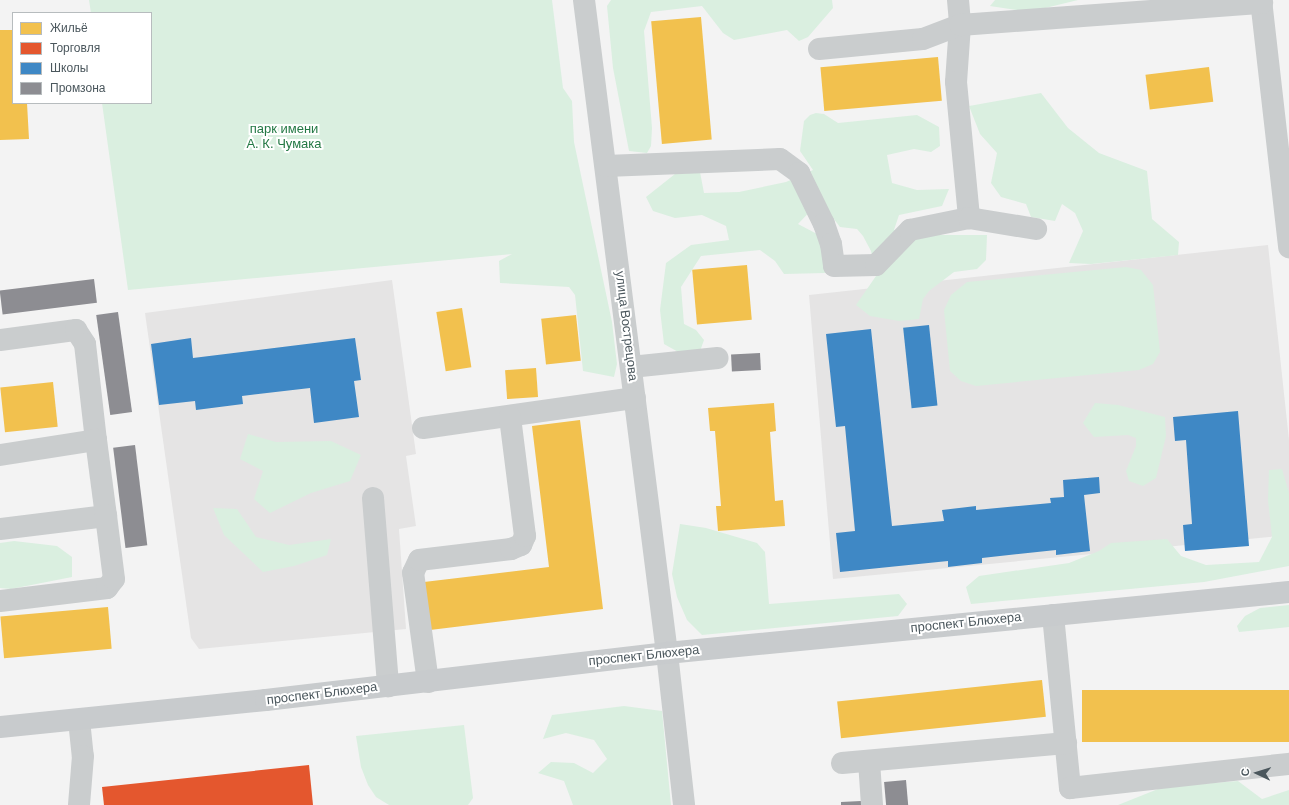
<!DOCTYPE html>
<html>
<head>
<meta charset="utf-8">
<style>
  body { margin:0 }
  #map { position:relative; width:1289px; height:805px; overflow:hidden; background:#f3f3f3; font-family:Arial,sans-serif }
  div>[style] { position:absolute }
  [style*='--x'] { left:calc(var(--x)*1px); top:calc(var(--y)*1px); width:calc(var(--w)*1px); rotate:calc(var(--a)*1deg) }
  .education>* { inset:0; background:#e5e4e4 }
  .green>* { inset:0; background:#daefe0 }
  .homes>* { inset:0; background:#f2c14e; transform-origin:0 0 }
  .shops>* { inset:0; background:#e4572e }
  .schools>* { inset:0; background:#3f88c5; transform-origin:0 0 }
  .industry>* { inset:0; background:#8d8d92; transform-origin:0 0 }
  .minor>* { height:22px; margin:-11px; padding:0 11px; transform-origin:11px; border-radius:11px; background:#cacdce }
  .major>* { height:22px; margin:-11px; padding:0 11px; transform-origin:11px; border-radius:11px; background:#c8cbcd }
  span { translate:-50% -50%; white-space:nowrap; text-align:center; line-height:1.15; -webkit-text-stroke:4px #fff; paint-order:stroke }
  .park-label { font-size:13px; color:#237844 }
  .street-label { font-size:13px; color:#4b575d }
  .legend { position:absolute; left:12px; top:12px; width:140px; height:92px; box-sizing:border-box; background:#fff; border:1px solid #b7bcbe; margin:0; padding:5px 7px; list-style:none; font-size:12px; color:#4b575d }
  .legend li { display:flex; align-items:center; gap:8px; height:20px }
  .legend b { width:20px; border:1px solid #b7bcbe }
  .north { position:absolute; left:1237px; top:753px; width:40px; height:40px; -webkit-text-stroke:3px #fff; paint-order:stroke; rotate:274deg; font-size:11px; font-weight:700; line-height:16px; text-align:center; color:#4b575d }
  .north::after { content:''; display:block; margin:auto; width:14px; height:18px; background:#4b575d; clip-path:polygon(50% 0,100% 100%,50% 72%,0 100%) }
</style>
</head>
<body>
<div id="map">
  <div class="education">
    <i style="clip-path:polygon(1268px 245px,1289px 440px,1289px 535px,833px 579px,809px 295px)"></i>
    <i style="clip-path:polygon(392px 280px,416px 454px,406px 456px,416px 526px,399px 529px,406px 629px,199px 649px,191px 638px,145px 313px)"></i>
  </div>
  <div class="green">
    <i style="clip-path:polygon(89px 0,552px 0,563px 88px,572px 101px,574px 142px,612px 322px,617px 364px,614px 377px,583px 371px,575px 295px,569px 287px,500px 283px,499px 261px,512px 254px,128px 290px,102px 103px,151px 103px,151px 13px,91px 13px)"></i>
    <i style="clip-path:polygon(611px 0,832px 0,833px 8px,808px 37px,799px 41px,787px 30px,734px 40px,723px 33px,702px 6px,651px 12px,644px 31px,652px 128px,651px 146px,647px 153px,629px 151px,613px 68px,607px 6px)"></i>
    <i style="clip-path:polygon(995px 0,1078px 0,1029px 12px,990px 6px)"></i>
    <i style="clip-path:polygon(1041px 93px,1068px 128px,1099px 153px,1147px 171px,1152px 219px,1179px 242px,1178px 255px,1091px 264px,1069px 263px,1083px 231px,1075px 213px,1062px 204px,1055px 221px,1031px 217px,1026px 204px,1001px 197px,991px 183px,997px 153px,980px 134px,969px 106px)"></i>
    <i style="clip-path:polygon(816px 113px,824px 114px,838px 123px,917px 115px,939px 127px,940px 146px,931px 152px,914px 149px,887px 155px,892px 183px,917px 190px,949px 189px,942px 206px,899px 215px,894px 230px,921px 235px,987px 235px,986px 260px,977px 269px,954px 272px,929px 291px,923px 299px,919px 319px,899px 321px,870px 316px,856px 305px,876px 276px,871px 251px,863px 236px,857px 229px,840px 227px,820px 201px,798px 224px,819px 235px,824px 252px,825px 273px,784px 274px,775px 261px,760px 250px,701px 256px,681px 287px,684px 324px,696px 330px,704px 340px,699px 354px,680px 353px,664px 344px,660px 310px,666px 263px,691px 245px,729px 240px,726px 226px,702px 215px,675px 218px,653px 211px,646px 197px,675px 174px,700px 172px,704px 193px,739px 192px,786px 182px,813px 170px,800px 151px,804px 121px,810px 115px)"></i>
    <i style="clip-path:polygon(1126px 267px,1141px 270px,1153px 285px,1160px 352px,1153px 364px,1139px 370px,976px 386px,961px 381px,950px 371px,944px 310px,951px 295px,967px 282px)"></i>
    <i style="clip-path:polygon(1095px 403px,1118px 405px,1165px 417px,1166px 436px,1156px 478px,1143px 486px,1129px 481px,1126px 471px,1136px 446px,1136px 438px,1128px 435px,1094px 437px,1083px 423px)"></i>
    <i style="clip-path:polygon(248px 434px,276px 442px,331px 441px,361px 455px,350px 481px,311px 493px,270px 513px,254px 499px,263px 471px,240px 459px)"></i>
    <i style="clip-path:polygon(1282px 469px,1289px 493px,1289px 566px,1204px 582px,971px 604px,966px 587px,979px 576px,1069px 563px,1099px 551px,1111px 543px,1167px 539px,1181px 556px,1206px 565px,1259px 562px,1272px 537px,1268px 500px,1269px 470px)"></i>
    <i style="clip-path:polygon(213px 508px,237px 509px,256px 537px,289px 545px,331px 539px,327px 555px,294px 566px,263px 572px,224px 535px)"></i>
    <i style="clip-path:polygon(680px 524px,706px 528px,757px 543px,765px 552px,769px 604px,899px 594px,907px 604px,898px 616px,702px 635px,687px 620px,677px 597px,672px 574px)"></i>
    <i style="clip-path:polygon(14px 541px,57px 546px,72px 557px,72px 577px,11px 589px,0 588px,0 543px)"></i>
    <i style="clip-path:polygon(1289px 605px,1289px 627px,1239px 632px,1237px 626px,1245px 616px,1260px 608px)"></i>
    <i style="clip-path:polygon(624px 706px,662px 711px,671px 805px,573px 805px,564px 781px,538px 773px,551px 762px,574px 763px,593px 773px,607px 759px,594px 740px,566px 733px,543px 739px,552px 715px)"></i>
    <i style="clip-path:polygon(464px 725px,473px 798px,468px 805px,389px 805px,376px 797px,368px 785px,361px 767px,356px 736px)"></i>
    <i style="clip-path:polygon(1238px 781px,1262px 799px,1289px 790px,1289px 805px,1118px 805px,1163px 787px)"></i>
  </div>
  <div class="homes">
    <i style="left:701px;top:17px;width:123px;height:50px;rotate:85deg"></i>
    <i style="clip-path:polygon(0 30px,13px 30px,13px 103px,27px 103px,29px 139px,0 140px)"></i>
    <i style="left:938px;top:57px;width:44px;height:118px;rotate:85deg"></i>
    <i style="left:1209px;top:67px;width:35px;height:64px;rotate:83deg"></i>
    <i style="left:747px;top:265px;width:55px;height:55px;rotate:85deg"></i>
    <i style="left:462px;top:308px;width:60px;height:26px;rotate:81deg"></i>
    <i style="left:576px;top:315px;width:46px;height:35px;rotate:84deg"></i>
    <i style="left:536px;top:368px;width:29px;height:31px;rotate:86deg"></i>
    <i style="left:53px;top:382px;width:45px;height:53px;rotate:84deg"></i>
    <i style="clip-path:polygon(774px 403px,776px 431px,770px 432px,775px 501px,783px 500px,785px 526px,718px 531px,716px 506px,721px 506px,715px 431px,710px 431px,708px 408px)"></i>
    <i style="clip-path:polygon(580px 420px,603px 609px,430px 630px,424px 582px,549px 567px,532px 426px)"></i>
    <i style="left:108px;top:607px;width:42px;height:108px;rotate:85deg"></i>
    <i style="left:1042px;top:680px;width:37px;height:206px;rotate:84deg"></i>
    <i style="left:1289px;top:690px;width:52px;height:207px;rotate:90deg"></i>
  </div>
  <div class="shops">
    <i style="clip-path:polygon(309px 765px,313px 805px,104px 805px,102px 787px)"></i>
  </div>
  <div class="schools">
    <i style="left:929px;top:325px;width:81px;height:26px;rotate:84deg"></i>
    <i style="clip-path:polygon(871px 329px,892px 526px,944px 521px,942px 510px,976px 506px,976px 510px,1051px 503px,1050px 498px,1064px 497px,1063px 480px,1099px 477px,1100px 493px,1084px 495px,1090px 551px,1056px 555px,1056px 550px,982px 558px,982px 563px,948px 567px,948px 561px,840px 572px,836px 533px,855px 531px,845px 426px,836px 427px,826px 334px)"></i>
    <i style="clip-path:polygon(191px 338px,193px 358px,355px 338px,361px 380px,354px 381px,359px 417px,314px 423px,310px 388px,242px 396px,243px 404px,196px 410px,195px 401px,159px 405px,151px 344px)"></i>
    <i style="clip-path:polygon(1238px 411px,1249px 546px,1185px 551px,1183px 525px,1192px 524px,1186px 440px,1175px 441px,1173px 417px)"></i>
  </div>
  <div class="industry">
    <i style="left:94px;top:279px;width:24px;height:95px;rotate:83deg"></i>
    <i style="left:118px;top:312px;width:101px;height:22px;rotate:82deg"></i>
    <i style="left:760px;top:353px;width:17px;height:29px;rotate:87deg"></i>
    <i style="left:135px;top:445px;width:101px;height:22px;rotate:83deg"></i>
    <i style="left:906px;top:780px;width:25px;height:22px;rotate:85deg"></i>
    <i style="clip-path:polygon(861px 801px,862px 805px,841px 805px,841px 802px)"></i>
  </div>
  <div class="minor">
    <i style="--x:584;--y:0;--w:658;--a:82.76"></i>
    <i style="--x:667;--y:653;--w:153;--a:83.6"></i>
    <i style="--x:958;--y:0;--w:25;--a:85"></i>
    <i style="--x:960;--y:25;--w:57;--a:94"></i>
    <i style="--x:956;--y:82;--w:137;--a:84.5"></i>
    <i style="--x:1261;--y:0;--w:249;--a:83.5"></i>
    <i style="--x:819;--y:49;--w:104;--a:-5.5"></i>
    <i style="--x:923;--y:39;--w:40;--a:-21"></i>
    <i style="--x:960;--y:25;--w:303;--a:-4.2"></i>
    <i style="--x:606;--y:166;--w:174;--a:-2.3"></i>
    <i style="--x:780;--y:159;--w:24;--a:36"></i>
    <i style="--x:799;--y:173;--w:57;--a:63.9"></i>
    <i style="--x:824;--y:224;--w:21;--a:71"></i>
    <i style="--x:831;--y:244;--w:22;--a:82"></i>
    <i style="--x:834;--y:266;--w:42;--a:-1.4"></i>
    <i style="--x:876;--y:265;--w:49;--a:-45.8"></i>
    <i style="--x:910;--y:230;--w:60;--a:-11.5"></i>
    <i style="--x:969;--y:218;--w:68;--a:9.3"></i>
    <i style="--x:0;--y:340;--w:77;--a:-7.5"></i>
    <i style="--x:76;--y:330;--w:17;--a:57"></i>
    <i style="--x:85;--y:344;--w:97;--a:83.5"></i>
    <i style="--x:96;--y:440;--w:97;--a:171.1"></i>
    <i style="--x:631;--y:367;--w:87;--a:-5.9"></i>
    <i style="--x:423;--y:428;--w:214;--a:-8.1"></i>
    <i style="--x:373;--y:498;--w:189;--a:85.4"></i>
    <i style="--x:0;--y:529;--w:107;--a:-7"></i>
    <i style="--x:106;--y:516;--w:77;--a:-97.5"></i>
    <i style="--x:0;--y:601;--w:108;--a:-6.9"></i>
    <i style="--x:107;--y:588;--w:11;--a:-52"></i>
    <i style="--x:114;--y:579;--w:64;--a:-97.2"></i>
    <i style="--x:1053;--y:615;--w:174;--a:84.4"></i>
    <i style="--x:1070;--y:788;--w:220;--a:-6.3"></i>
    <i style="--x:428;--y:682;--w:110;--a:-97.8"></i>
    <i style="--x:413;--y:573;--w:14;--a:-65"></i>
    <i style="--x:419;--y:560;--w:93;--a:-6.8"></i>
    <i style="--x:511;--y:549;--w:11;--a:-22"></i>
    <i style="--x:521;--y:545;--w:10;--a:-66"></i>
    <i style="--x:525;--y:536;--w:120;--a:-97.2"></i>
    <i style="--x:79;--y:720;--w:36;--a:84"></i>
    <i style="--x:83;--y:756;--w:49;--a:94.7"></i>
    <i style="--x:869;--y:761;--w:44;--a:86.1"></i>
    <i style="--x:842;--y:763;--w:225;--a:-5.1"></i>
  </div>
  <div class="major">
    <i style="--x:0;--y:727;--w:267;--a:-5.8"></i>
    <i style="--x:266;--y:700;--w:404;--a:-6.7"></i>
    <i style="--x:667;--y:653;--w:625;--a:-5.6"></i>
  </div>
  <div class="park-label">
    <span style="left:284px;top:137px">парк имени<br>А. К. Чумака</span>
  </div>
  <div class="street-label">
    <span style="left:626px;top:326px;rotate:83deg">улица Вострецова</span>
    <span style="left:966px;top:623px;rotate:-6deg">проспект Блюхера</span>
    <span style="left:644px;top:656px;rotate:-6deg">проспект Блюхера</span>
    <span style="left:322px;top:694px;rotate:-7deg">проспект Блюхера</span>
  </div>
  <ul class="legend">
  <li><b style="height:11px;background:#f2c14e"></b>Жильё</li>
  <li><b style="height:11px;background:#e4572e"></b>Торговля</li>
  <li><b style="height:11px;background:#3f88c5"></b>Школы</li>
  <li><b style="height:11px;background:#8d8d92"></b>Промзона</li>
  </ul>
  <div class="north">С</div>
</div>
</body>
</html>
